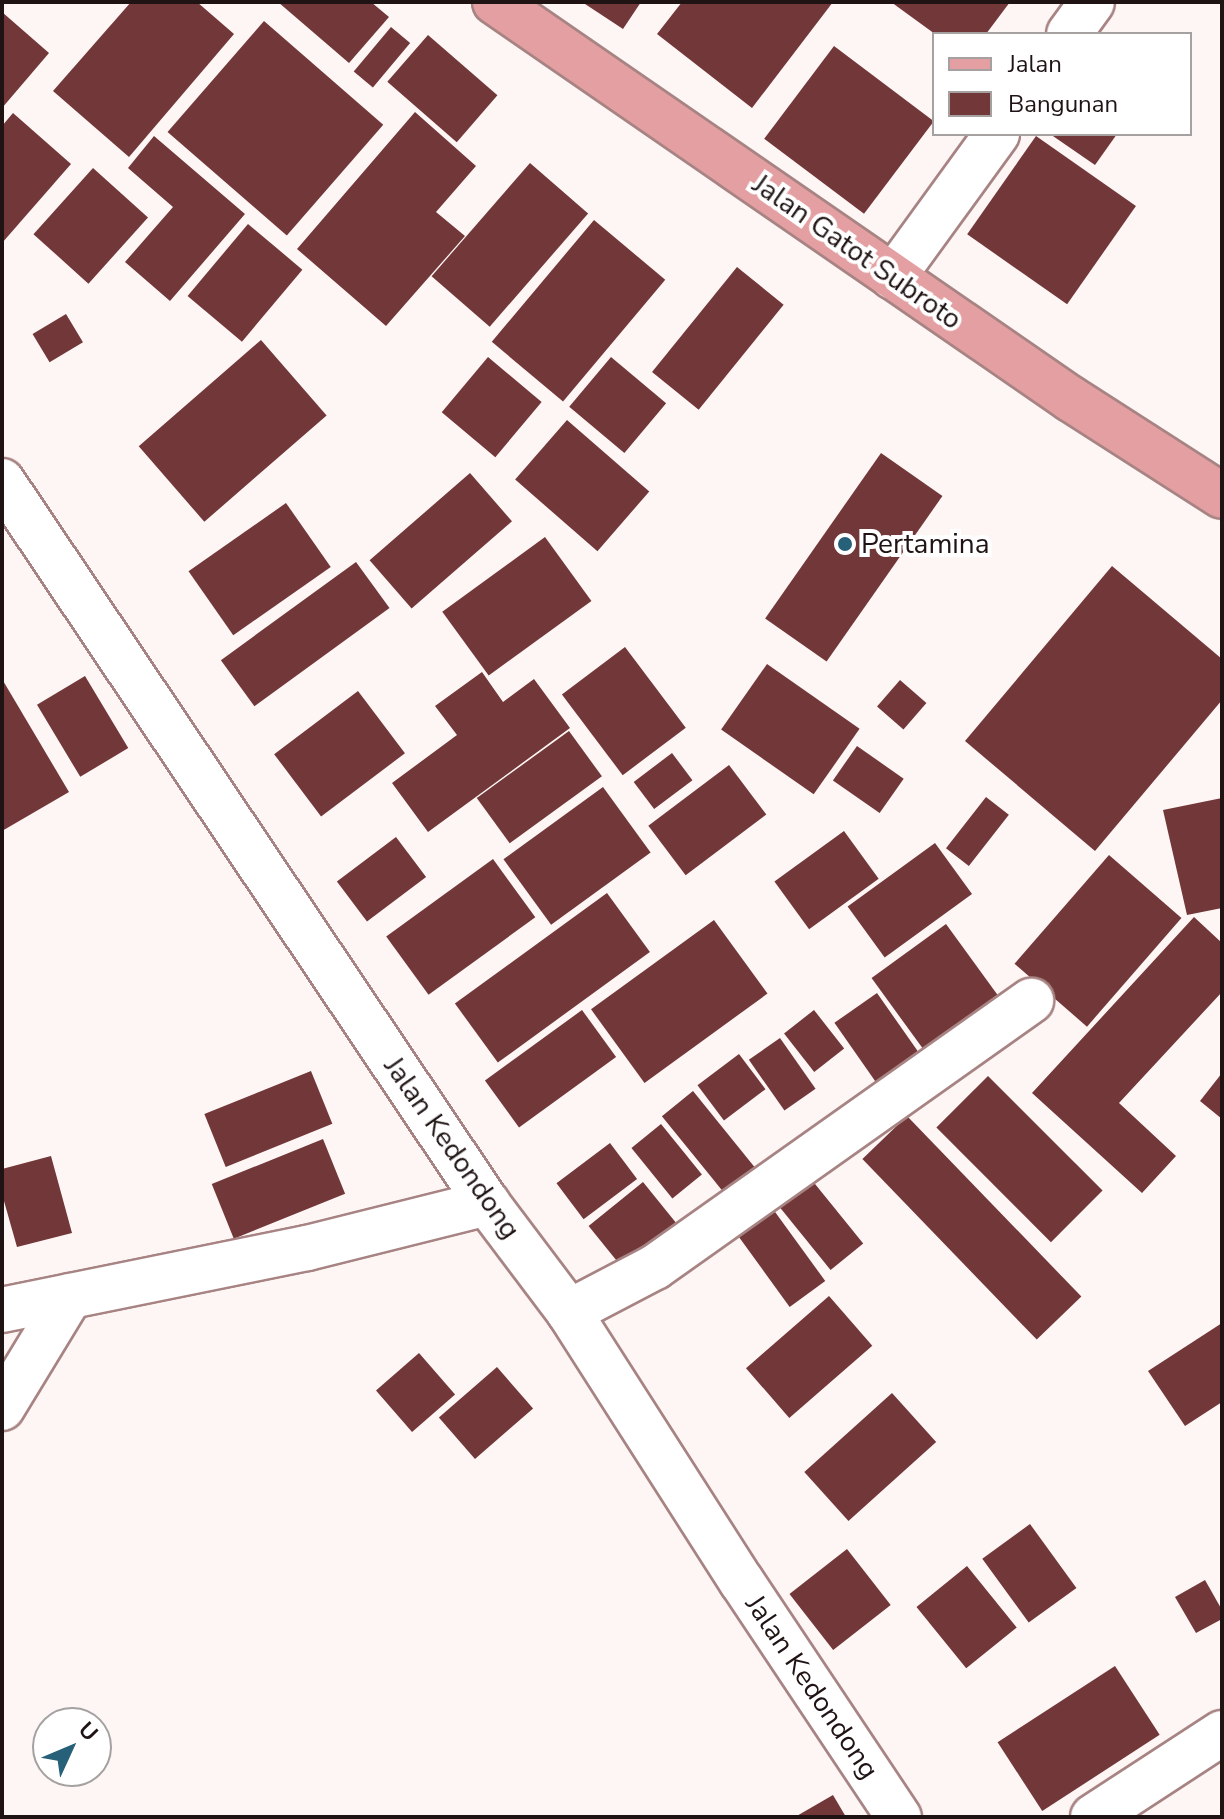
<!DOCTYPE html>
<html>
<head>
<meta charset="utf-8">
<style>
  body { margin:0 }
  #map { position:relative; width:1224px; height:1819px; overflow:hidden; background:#fdf6f5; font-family:"Nunito Sans",sans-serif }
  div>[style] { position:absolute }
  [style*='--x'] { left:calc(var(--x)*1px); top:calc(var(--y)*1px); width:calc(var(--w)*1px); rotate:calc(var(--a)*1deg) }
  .building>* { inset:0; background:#723738; transform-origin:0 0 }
  .roads { filter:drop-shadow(2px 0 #a78483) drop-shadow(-2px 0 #a78483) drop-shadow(0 2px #a78483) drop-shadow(0 -2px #a78483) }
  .minor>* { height:44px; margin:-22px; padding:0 22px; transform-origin:22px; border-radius:22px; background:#fff }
  .major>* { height:44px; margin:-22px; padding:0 22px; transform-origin:22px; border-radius:22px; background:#e39fa1 }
  .dots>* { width:22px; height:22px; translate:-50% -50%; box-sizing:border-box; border:4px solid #fff; border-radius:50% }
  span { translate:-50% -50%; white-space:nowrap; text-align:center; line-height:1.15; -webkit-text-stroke:8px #fff; paint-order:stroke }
  .street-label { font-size:28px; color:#1f1313 }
  .poi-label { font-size:28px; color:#1f1313 }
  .left { translate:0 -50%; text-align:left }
  .frame { position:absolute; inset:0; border:4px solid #1f1313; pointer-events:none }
  .legend { position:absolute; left:932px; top:32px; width:260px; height:104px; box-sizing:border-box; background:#fff; border:2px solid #a5a1a1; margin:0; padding:10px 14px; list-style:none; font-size:24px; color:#1f1313 }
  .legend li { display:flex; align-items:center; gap:16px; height:40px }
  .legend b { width:40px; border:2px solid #a5a1a1 }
  .north { position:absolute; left:32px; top:1707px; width:80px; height:80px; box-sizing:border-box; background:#fff; border:2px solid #a5a1a1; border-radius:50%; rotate:46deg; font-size:22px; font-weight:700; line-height:32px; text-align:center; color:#1f1313 }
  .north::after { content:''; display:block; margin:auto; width:28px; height:36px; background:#266079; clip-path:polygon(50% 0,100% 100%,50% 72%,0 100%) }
</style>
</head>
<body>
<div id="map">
  <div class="building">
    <i style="clip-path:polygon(131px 2px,197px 2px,234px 34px,129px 157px,53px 91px)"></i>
    <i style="clip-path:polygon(278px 2px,371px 2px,389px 17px,349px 63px)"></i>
    <i style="clip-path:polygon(582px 2px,641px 2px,623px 29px)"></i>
    <i style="clip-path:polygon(682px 2px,833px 2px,752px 108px,657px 34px)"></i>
    <i style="clip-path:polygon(891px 2px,1010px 2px,986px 34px,935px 34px)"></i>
    <i style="clip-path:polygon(2px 12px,49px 53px,2px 108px)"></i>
    <i style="left:264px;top:21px;width:158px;height:147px;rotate:41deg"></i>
    <i style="left:391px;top:27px;width:25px;height:58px;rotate:40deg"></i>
    <i style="left:428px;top:35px;width:92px;height:62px;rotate:41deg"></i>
    <i style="left:834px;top:46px;width:125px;height:116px;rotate:37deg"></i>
    <i style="clip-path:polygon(415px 112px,476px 166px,436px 212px,465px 236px,386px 326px,297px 249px)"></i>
    <i style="clip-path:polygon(13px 113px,71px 164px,2px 243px,2px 126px)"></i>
    <i style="clip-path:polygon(1050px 134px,1117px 134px,1095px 165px)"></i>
    <i style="clip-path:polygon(154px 136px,245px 214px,170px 301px,125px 262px,173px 207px,128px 168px)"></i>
    <i style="left:1036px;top:136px;width:122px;height:120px;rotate:35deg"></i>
    <i style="left:530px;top:163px;width:77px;height:150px;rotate:41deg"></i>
    <i style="left:93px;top:168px;width:74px;height:89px;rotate:42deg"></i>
    <i style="left:594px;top:220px;width:93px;height:159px;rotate:40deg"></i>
    <i style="left:248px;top:224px;width:71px;height:94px;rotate:40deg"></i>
    <i style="left:737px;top:267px;width:60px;height:135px;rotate:39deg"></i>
    <i style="left:66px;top:314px;width:33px;height:39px;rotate:59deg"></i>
    <i style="left:261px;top:340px;width:100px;height:162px;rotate:49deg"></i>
    <i style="left:488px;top:357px;width:70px;height:72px;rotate:40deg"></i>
    <i style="left:611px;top:357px;width:72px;height:65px;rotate:40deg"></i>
    <i style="left:567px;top:420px;width:109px;height:79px;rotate:41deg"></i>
    <i style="left:881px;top:453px;width:75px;height:202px;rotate:35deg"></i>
    <i style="left:470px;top:473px;width:64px;height:133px;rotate:49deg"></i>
    <i style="left:286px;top:503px;width:78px;height:119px;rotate:55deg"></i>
    <i style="left:545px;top:537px;width:79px;height:127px;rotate:54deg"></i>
    <i style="left:356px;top:562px;width:57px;height:167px;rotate:54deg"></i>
    <i style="clip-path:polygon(1112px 566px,1222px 659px,1222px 700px,1095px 851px,965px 741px)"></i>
    <i style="left:625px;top:647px;width:101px;height:79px;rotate:53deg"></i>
    <i style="left:767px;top:664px;width:113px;height:80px;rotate:35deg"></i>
    <i style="clip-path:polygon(482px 672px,503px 702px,534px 679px,570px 728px,428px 832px,392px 783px,457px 735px,435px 706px)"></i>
    <i style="left:85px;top:676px;width:84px;height:56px;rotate:59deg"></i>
    <i style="clip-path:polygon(2px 679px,69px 792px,2px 831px)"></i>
    <i style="left:900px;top:680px;width:35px;height:35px;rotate:41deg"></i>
    <i style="left:358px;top:691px;width:78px;height:105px;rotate:53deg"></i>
    <i style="left:569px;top:731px;width:56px;height:114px;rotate:54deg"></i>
    <i style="left:857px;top:746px;width:57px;height:42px;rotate:35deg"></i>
    <i style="left:672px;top:753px;width:34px;height:48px;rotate:53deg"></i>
    <i style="left:729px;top:765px;width:62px;height:101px;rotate:53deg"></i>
    <i style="left:603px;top:787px;width:81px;height:123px;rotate:54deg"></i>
    <i style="left:986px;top:797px;width:29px;height:65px;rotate:38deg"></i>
    <i style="clip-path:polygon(1222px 798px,1222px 908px,1187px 915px,1163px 810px)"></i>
    <i style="left:844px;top:831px;width:59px;height:86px;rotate:54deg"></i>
    <i style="left:396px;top:837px;width:50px;height:74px;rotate:53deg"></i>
    <i style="left:935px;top:843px;width:63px;height:108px;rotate:54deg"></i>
    <i style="left:1109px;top:855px;width:96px;height:144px;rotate:41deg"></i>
    <i style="left:493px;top:859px;width:72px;height:132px;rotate:54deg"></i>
    <i style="left:607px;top:893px;width:73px;height:188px;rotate:54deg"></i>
    <i style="clip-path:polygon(1194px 917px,1222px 943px,1222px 992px,1119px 1103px,1176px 1156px,1142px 1193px,1032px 1093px)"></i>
    <i style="left:714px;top:920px;width:91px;height:152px;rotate:54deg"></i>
    <i style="left:946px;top:924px;width:94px;height:92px;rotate:54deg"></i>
    <i style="left:877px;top:993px;width:88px;height:52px;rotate:55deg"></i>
    <i style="left:582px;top:1010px;width:58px;height:120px;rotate:54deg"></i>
    <i style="left:814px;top:1010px;width:49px;height:38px;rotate:52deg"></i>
    <i style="left:780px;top:1038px;width:62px;height:38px;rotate:55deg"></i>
    <i style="left:739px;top:1054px;width:44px;height:52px;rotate:53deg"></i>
    <i style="left:311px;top:1071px;width:57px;height:115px;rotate:68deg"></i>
    <i style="clip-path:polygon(1222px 1073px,1222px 1119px,1200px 1101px)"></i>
    <i style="left:988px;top:1076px;width:162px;height:73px;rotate:45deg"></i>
    <i style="left:693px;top:1091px;width:99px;height:40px;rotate:51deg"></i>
    <i style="left:907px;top:1116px;width:251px;height:62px;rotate:46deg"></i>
    <i style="left:661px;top:1124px;width:65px;height:38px;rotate:51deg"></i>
    <i style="left:323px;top:1139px;width:59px;height:120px;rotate:68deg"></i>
    <i style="left:610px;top:1143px;width:45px;height:67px;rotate:53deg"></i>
    <i style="clip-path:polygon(51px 1156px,72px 1233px,17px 1247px,2px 1194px,2px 1169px)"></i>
    <i style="left:811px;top:1179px;width:83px;height:42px;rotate:51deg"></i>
    <i style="left:643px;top:1182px;width:62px;height:70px;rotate:51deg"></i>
    <i style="left:770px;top:1205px;width:94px;height:44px;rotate:54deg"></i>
    <i style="left:829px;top:1296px;width:66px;height:110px;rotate:49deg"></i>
    <i style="clip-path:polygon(1222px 1323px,1222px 1402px,1185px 1426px,1148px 1371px)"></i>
    <i style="left:419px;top:1353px;width:55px;height:57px;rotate:49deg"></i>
    <i style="left:497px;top:1367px;width:55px;height:77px;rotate:49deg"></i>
    <i style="left:892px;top:1393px;width:66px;height:118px;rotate:48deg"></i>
    <i style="left:1030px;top:1524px;width:79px;height:59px;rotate:54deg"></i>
    <i style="left:847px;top:1549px;width:71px;height:73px;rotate:52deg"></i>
    <i style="left:967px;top:1566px;width:79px;height:65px;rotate:51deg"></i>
    <i style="clip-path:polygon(1205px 1580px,1222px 1610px,1222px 1619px,1196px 1633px,1175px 1597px)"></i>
    <i style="left:1115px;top:1666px;width:82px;height:140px;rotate:57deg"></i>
    <i style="clip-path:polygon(833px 1795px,846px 1817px,795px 1817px)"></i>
  </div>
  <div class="roads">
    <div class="minor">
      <i style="--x:1069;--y:34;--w:39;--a:-54"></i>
      <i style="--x:893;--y:277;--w:177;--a:-54"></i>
      <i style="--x:2;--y:481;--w:870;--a:56.11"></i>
      <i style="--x:487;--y:1203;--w:136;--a:53"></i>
      <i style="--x:569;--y:1312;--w:321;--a:57.4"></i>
      <i style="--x:742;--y:1582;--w:283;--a:56.3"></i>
      <i style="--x:2;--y:1310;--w:311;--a:-11.5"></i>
      <i style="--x:307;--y:1248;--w:186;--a:-14"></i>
      <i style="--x:569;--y:1312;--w:97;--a:-27.6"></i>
      <i style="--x:655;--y:1267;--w:461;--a:-35.3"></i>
      <i style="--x:2;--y:1408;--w:131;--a:-58.7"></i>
      <i style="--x:1093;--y:1817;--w:154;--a:-33.1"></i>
    </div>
    <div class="major">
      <i style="--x:495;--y:2;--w:700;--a:34.58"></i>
      <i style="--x:1071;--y:399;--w:179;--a:32.7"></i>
    </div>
  </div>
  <div class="dots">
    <i style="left:845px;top:544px;background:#266079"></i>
  </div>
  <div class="street-label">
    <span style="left:857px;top:252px;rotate:35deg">Jalan Gatot Subroto</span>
    <span style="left:452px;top:1148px;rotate:55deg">Jalan Kedondong</span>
    <span style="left:812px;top:1687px;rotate:56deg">Jalan Kedondong</span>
  </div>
  <div class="poi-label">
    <span class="left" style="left:861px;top:544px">Pertamina</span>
  </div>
  <div class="frame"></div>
  <ul class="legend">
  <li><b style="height:10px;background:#e39fa1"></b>Jalan</li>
  <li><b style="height:22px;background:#723738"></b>Bangunan</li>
  </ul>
  <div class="north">U</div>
</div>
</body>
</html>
